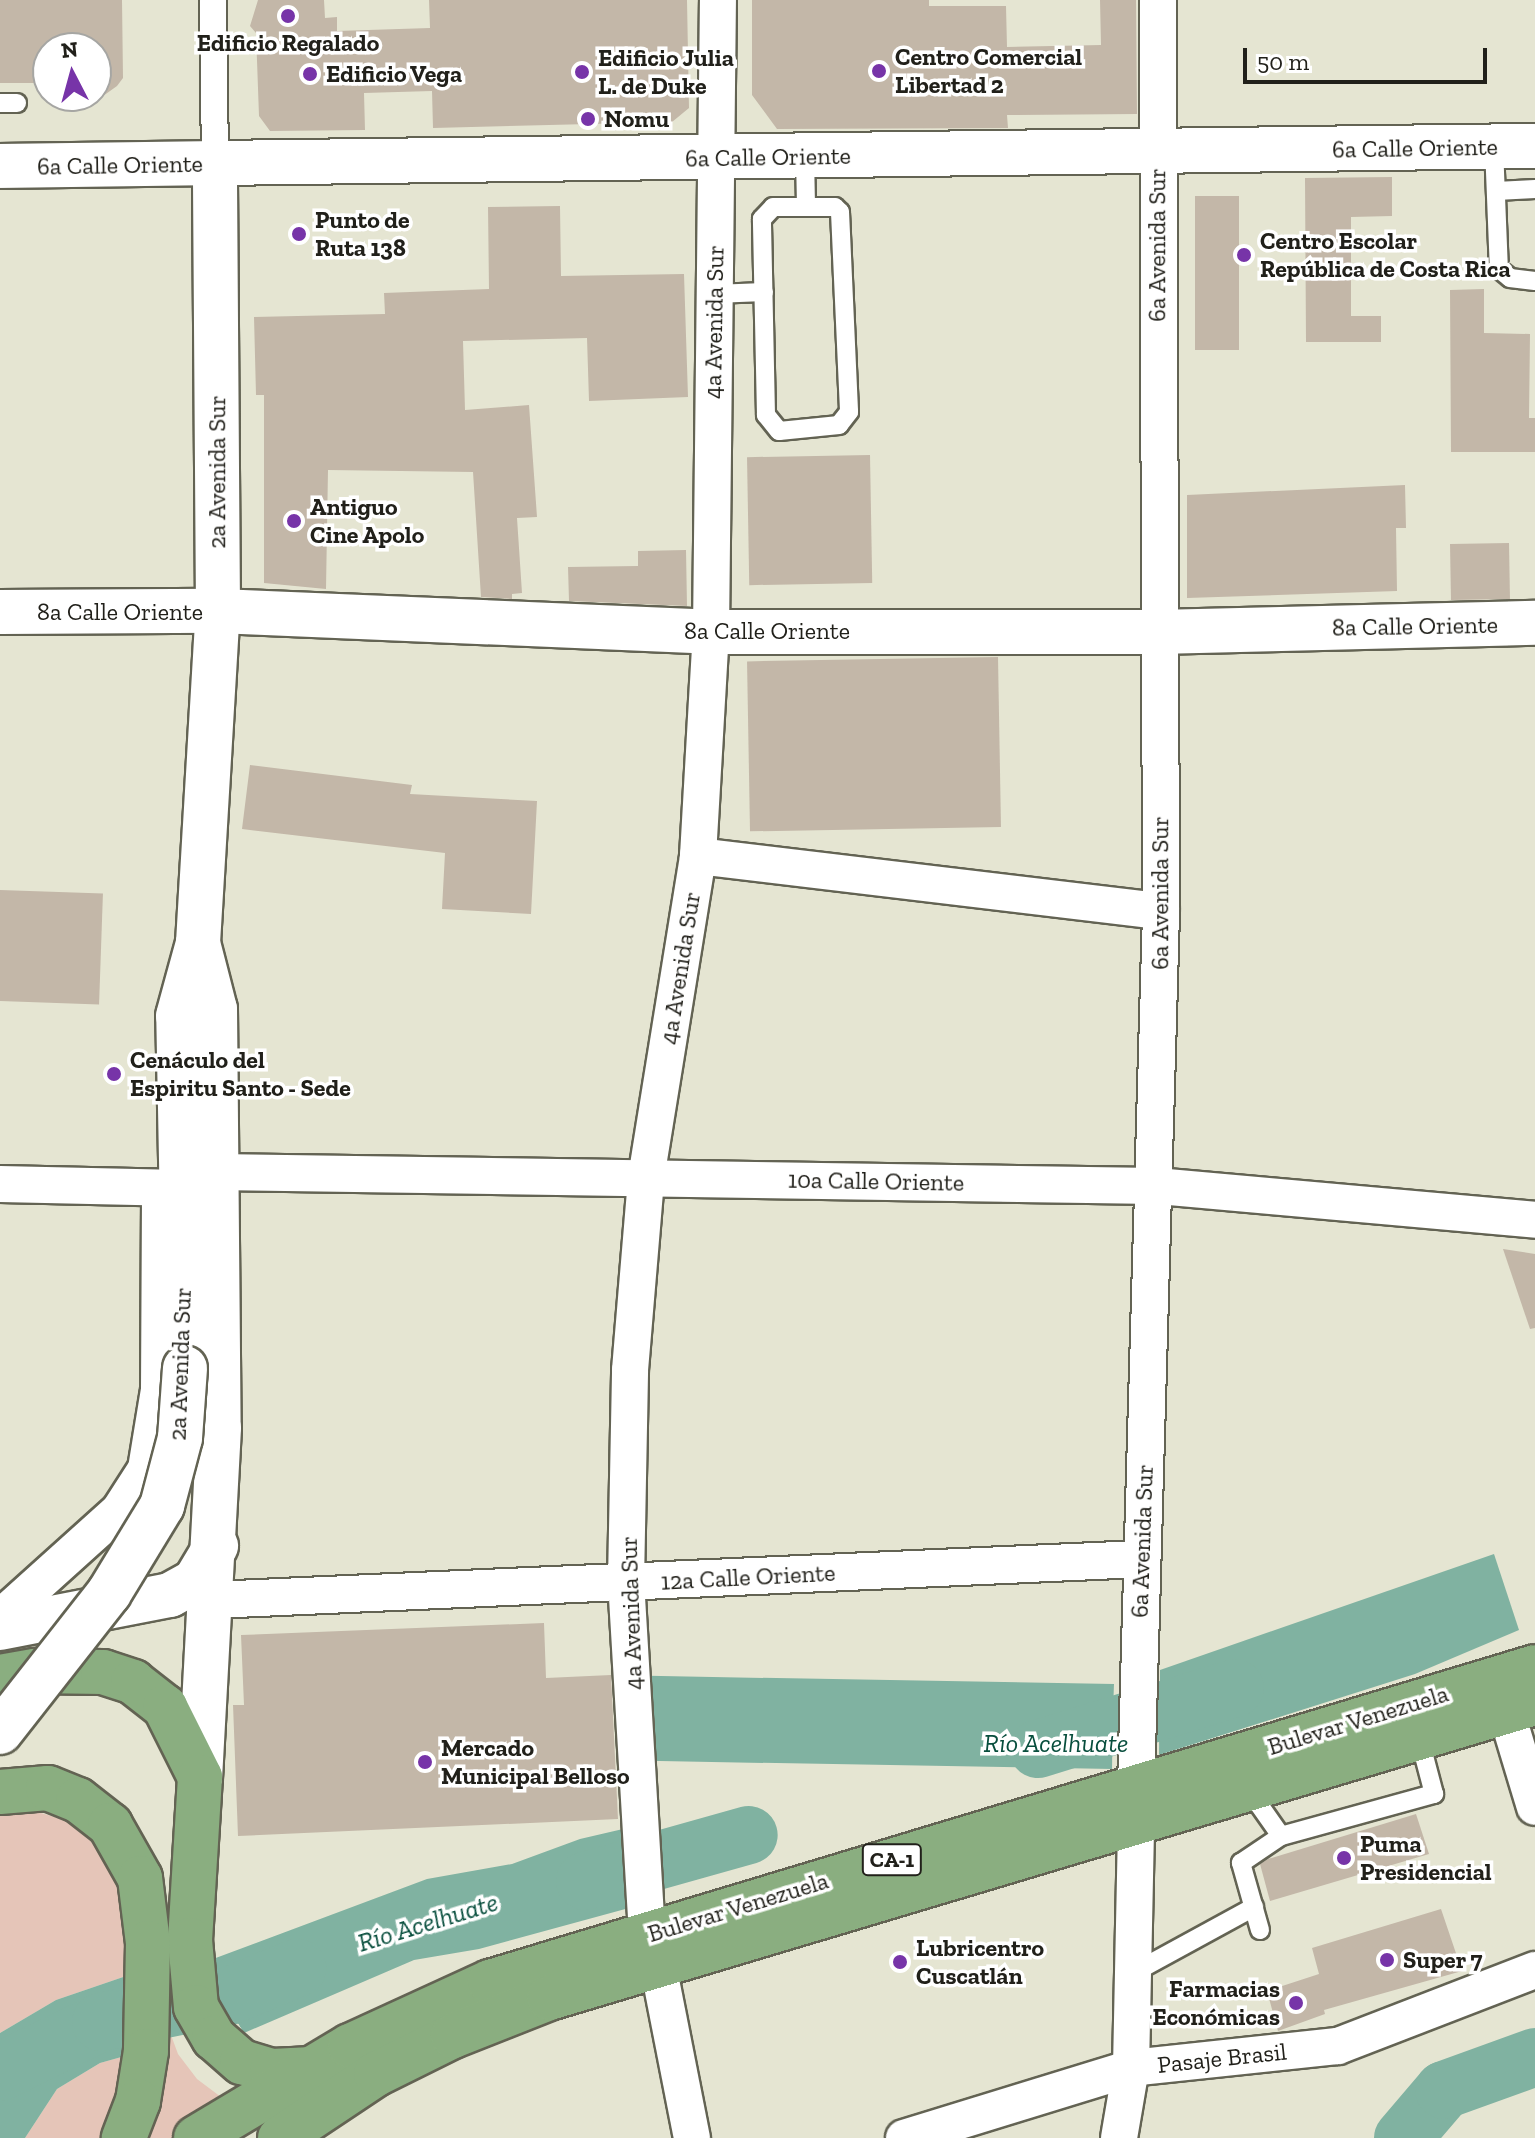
<!DOCTYPE html>
<html>
<head>
<meta charset="utf-8">
<style>
  body { margin:0 }
  #map { position:relative; width:1535px; height:2138px; overflow:hidden; background:#e5e5d2; font-family:"Zilla Slab",serif }
  div>[style] { position:absolute }
  [style*='--x'] { left:calc(var(--x)*1px); top:calc(var(--y)*1px); width:calc(var(--w)*1px); rotate:calc(var(--a)*1deg) }
  .green>* { inset:0; background:#e5c5b8 }
  .water>* { inset:0; background:#80b2a1; transform-origin:0 0 }
  .pier>* { inset:0; background:#e5e5d2; transform-origin:0 0 }
  .river>* { height:58px; margin:-29px; padding:0 29px; transform-origin:29px; border-radius:29px; background:#80b2a1 }
  .building>* { inset:0; background:#c3b7a8; transform-origin:0 0 }
  .roads { filter:drop-shadow(2px 0 #636353) drop-shadow(-2px 0 #636353) drop-shadow(0 2px #636353) drop-shadow(0 -2px #636353) }
  .service>* { height:18px; margin:-9px; padding:0 9px; transform-origin:9px; border-radius:9px; background:#fff }
  .pedestrian>* { height:26px; margin:-13px; padding:0 13px; transform-origin:13px; border-radius:13px; background:#fff }
  .minor>* { height:36px; margin:-18px; padding:0 18px; transform-origin:18px; border-radius:18px; background:#fff }
  .tertiary>* { height:44px; margin:-22px; padding:0 22px; transform-origin:22px; border-radius:22px; background:#fff }
  .secondary>* { height:44px; margin:-22px; padding:0 22px; transform-origin:22px; border-radius:22px; background:#fff }
  .trunk>* { height:44px; margin:-22px; padding:0 22px; transform-origin:22px; border-radius:22px; background:#8aae80 }
  .bridges { filter:drop-shadow(2px 0 #636353) drop-shadow(-2px 0 #636353) drop-shadow(0 2px #636353) drop-shadow(0 -2px #636353) }
  .secondary-bridge>* { height:44px; margin:-22px; padding:0 22px; transform-origin:22px; border-radius:22px; background:#fff }
  .dots>* { width:22px; height:22px; translate:-50% -50%; box-sizing:border-box; border:4px solid #fff; border-radius:50% }
  span { translate:-50% -50%; white-space:nowrap; text-align:center; line-height:1.15; -webkit-text-stroke:7px #fff; paint-order:stroke }
  .shield-label span { padding:2px 6px; background:#fff; border:2px solid; border-radius:6px; -webkit-text-stroke-width:0 }
  .shield-label { font-size:22px; color:#21201a; font-weight:700 }
  .poi-label { font-size:24px; color:#21201a; font-weight:700 }
  .left { translate:0 -50%; text-align:left }
  .right { translate:-100% -50%; text-align:right }
  .street-label { font-size:24px; color:#21201a }
  .water-label { font-size:26px; color:#084e3d; font-style:italic }
  .north { position:absolute; left:32px; top:32px; width:80px; height:80px; box-sizing:border-box; background:#fff; border:2px solid #a6a6a3; border-radius:50%; rotate:354deg; font-size:22px; font-weight:700; line-height:32px; text-align:center; color:#21201a }
  .north::after { content:''; display:block; margin:auto; width:28px; height:36px; background:#7734a8; clip-path:polygon(50% 0,100% 100%,50% 72%,0 100%) }
  .scale { position:absolute; left:1243px; top:48px; width:244px; height:36px; box-sizing:border-box; border:4px solid #21201a; border-top:0; padding-left:10px; font-size:24px; line-height:28px; white-space:nowrap; color:#21201a; -webkit-text-stroke:6px #fff; paint-order:stroke }
</style>
</head>
<body>
<div id="map">
  <div class="green">
    <i style="clip-path:polygon(34px 1811px,65px 1820px,102px 1850px,122px 1895px,132px 1974px,56px 2000px,0 2033px,0 1816px)"></i>
    <i style="clip-path:polygon(168px 2027px,178px 2054px,197px 2079px,229px 2103px,175px 2138px,141px 2138px)"></i>
    <i style="clip-path:polygon(132px 2054px,111px 2123px,101px 2138px,25px 2138px,57px 2089px,100px 2063px)"></i>
  </div>
  <div class="water">
    <i style="clip-path:polygon(1494px 1554px,1519px 1630px,1415px 1674px,1159px 1755px,1160px 1670px)"></i>
    <i style="left:1114px;top:1684px;width:85px;height:466px;rotate:91deg"></i>
    <i style="clip-path:polygon(623px 1829px,629px 1908px,479px 1949px,414px 1960px,244px 2033px,225px 2003px,213px 1959px,427px 1879px,512px 1864px,580px 1839px)"></i>
    <i style="clip-path:polygon(132px 1974px,132px 2054px,100px 2063px,57px 2089px,25px 2138px,0 2138px,0 2033px,56px 2000px)"></i>
  </div>
  <div class="pier">
    <i style="left:1160px;top:1670px;width:85px;height:4px;rotate:91deg"></i>
    <i style="clip-path:polygon(1117px 1683px,1116px 1768px,1112px 1769px,1114px 1684px)"></i>
    <i style="left:668px;top:1819px;width:78px;height:4px;rotate:86deg"></i>
    <i style="clip-path:polygon(213px 1959px,225px 2003px,244px 2033px,222px 2005px)"></i>
  </div>
  <div class="river">
    <i style="--x:1038;--y:1749;--w:206;--a:-17.2"></i>
    <i style="--x:585;--y:1881;--w:170;--a:-15.7"></i>
    <i style="--x:0;--y:2072;--w:113;--a:-26.3"></i>
    <i style="--x:101;--y:2022;--w:131;--a:-11.5"></i>
    <i style="--x:229;--y:1996;--w:74;--a:-22.4"></i>
    <i style="--x:1403;--y:2138;--w:63;--a:-49.5"></i>
    <i style="--x:1444;--y:2090;--w:97;--a:-19.9"></i>
  </div>
  <div class="building">
    <i style="clip-path:polygon(0 0,122px 0,123px 78px,117px 86px,96px 101px,96px 48px,48px 48px,48px 83px,0 83px)"></i>
    <i style="clip-path:polygon(258px 0,324px 0,325px 18px,337px 17px,337px 31px,430px 28px,429px 0,687px 0,689px 108px,672px 122px,433px 128px,432px 91px,364px 93px,365px 130px,270px 131px,259px 116px,256px 33px,250px 26px)"></i>
    <i style="clip-path:polygon(752px 0,929px 0,929px 6px,1006px 6px,1007px 47px,1101px 45px,1100px 0,1136px 0,1137px 114px,1007px 115px,1008px 128px,777px 129px,752px 95px)"></i>
    <i style="clip-path:polygon(1392px 177px,1392px 216px,1351px 217px,1351px 316px,1381px 316px,1381px 342px,1306px 342px,1305px 178px)"></i>
    <i style="left:1195px;top:196px;width:44px;height:154px"></i>
    <i style="clip-path:polygon(560px 206px,561px 276px,684px 274px,688px 397px,589px 401px,587px 338px,463px 341px,465px 410px,529px 405px,537px 517px,517px 518px,522px 593px,512px 594px,512px 599px,481px 597px,473px 472px,328px 470px,326px 589px,264px 583px,264px 395px,256px 395px,254px 317px,385px 314px,384px 293px,489px 289px,488px 207px)"></i>
    <i style="clip-path:polygon(1484px 289px,1484px 333px,1530px 334px,1529px 418px,1535px 418px,1535px 452px,1451px 452px,1450px 290px)"></i>
    <i style="left:870px;top:455px;width:128px;height:123px;rotate:89deg"></i>
    <i style="clip-path:polygon(1405px 485px,1406px 528px,1396px 528px,1397px 591px,1187px 598px,1187px 495px)"></i>
    <i style="left:1509px;top:543px;width:56px;height:59px;rotate:89deg"></i>
    <i style="clip-path:polygon(686px 550px,687px 606px,569px 601px,568px 567px,638px 566px,638px 551px)"></i>
    <i style="left:998px;top:657px;width:170px;height:251px;rotate:89deg"></i>
    <i style="clip-path:polygon(250px 765px,412px 785px,410px 794px,537px 801px,531px 914px,442px 909px,445px 853px,242px 829px)"></i>
    <i style="left:0;top:890px;width:103px;height:111px;rotate:2deg"></i>
    <i style="clip-path:polygon(1503px 1249px,1535px 1254px,1535px 1328px,1530px 1329px)"></i>
    <i style="clip-path:polygon(544px 1623px,546px 1678px,611px 1675px,618px 1819px,238px 1836px,233px 1705px,244px 1705px,241px 1635px)"></i>
    <i style="clip-path:polygon(1416px 1814px,1429px 1854px,1270px 1901px,1260px 1864px,1268px 1859px)"></i>
    <i style="clip-path:polygon(1441px 1909px,1462px 1971px,1324px 2010px,1325px 2014px,1278px 2031px,1267px 1991px,1319px 1974px,1312px 1948px)"></i>
  </div>
  <div class="roads">
    <div class="service">
      <i style="--x:0;--y:103;--w:17;--a:0"></i>
      <i style="--x:1494;--y:147;--w:122;--a:87.7"></i>
      <i style="--x:1499;--y:269;--w:14;--a:39"></i>
      <i style="--x:1510;--y:278;--w:25;--a:7"></i>
      <i style="--x:805;--y:157;--w:49;--a:88.8"></i>
      <i style="--x:1496;--y:191;--w:39;--a:-3"></i>
      <i style="--x:773;--y:207;--w:62;--a:0"></i>
      <i style="--x:835;--y:207;--w:7;--a:45"></i>
      <i style="--x:840;--y:212;--w:200;--a:87.4"></i>
      <i style="--x:849;--y:412;--w:16;--a:128"></i>
      <i style="--x:839;--y:425;--w:60;--a:174.3"></i>
      <i style="--x:779;--y:431;--w:21;--a:-129"></i>
      <i style="--x:766;--y:415;--w:196;--a:-91.2"></i>
      <i style="--x:762;--y:219;--w:16;--a:-47"></i>
      <i style="--x:714;--y:294;--w:50;--a:-2.3"></i>
      <i style="--x:1248;--y:1789;--w:57;--a:54.9"></i>
      <i style="--x:1260;--y:1930;--w:70;--a:-105.8"></i>
      <i style="--x:1241;--y:1863;--w:48;--a:-34"></i>
      <i style="--x:1281;--y:1836;--w:159;--a:-15.4"></i>
      <i style="--x:1434;--y:1794;--w:59;--a:-104.7"></i>
      <i style="--x:1133;--y:1973;--w:138;--a:-28.6"></i>
    </div>
    <div class="pedestrian">
      <i style="--x:213;--y:0;--w:163;--a:89.3"></i>
    </div>
    <div class="minor">
      <i style="--x:698;--y:856;--w:466;--a:6.8"></i>
      <i style="--x:216;--y:1172;--w:941;--a:0.85"></i>
      <i style="--x:1157;--y:1186;--w:380;--a:5.1"></i>
      <i style="--x:0;--y:1184;--w:181;--a:1.3"></i>
      <i style="--x:213;--y:1600;--w:928;--a:-2.53"></i>
      <i style="--x:0;--y:1618;--w:160;--a:-42"></i>
      <i style="--x:119;--y:1511;--w:50;--a:-57.3"></i>
      <i style="--x:146;--y:1469;--w:80;--a:-80.7"></i>
      <i style="--x:159;--y:1390;--w:202;--a:-89.7"></i>
      <i style="--x:1506;--y:1711;--w:100;--a:73.2"></i>
      <i style="--x:1136;--y:1786;--w:875;--a:-88.36"></i>
      <i style="--x:1161;--y:911;--w:911;--a:-90.19"></i>
      <i style="--x:647;--y:1934;--w:353;--a:-93.4"></i>
      <i style="--x:626;--y:1582;--w:212;--a:-88.9"></i>
      <i style="--x:630;--y:1370;--w:193;--a:-85.2"></i>
      <i style="--x:646;--y:1178;--w:326;--a:-80.8"></i>
      <i style="--x:698;--y:856;--w:224;--a:-86.7"></i>
      <i style="--x:711;--y:632;--w:632;--a:-89.37"></i>
      <i style="--x:658;--y:1965;--w:176;--a:78.9"></i>
      <i style="--x:904;--y:2138;--w:238;--a:-17.1"></i>
      <i style="--x:1131;--y:2068;--w:208;--a:-6.1"></i>
      <i style="--x:1338;--y:2046;--w:211;--a:-21.1"></i>
      <i style="--x:1119;--y:2138;--w:71;--a:-80.3"></i>
      <i style="--x:1131;--y:2068;--w:246;--a:-88.8"></i>
    </div>
    <div class="tertiary">
      <i style="--x:0;--y:166;--w:215;--a:-0.8"></i>
      <i style="--x:198;--y:943;--w:68;--a:75.6"></i>
      <i style="--x:215;--y:1009;--w:419;--a:89.5"></i>
      <i style="--x:219;--y:1428;--w:350;--a:93.1"></i>
    </div>
    <div class="secondary">
      <i style="--x:0;--y:612;--w:218;--a:-0.3"></i>
      <i style="--x:218;--y:611;--w:493;--a:2.4"></i>
      <i style="--x:711;--y:632;--w:446;--a:0"></i>
      <i style="--x:1157;--y:632;--w:378;--a:-1.4"></i>
      <i style="--x:185;--y:1368;--w:352;--a:-91.1"></i>
      <i style="--x:178;--y:1016;--w:76;--a:-74.7"></i>
      <i style="--x:198;--y:943;--w:333;--a:-86.6"></i>
      <i style="--x:218;--y:611;--w:448;--a:-90.4"></i>
      <i style="--x:215;--y:163;--w:1320;--a:-0.74"></i>
      <i style="--x:0;--y:1628;--w:173;--a:-11"></i>
      <i style="--x:170;--y:1595;--w:29;--a:-29"></i>
      <i style="--x:195;--y:1581;--w:41;--a:-59"></i>
    </div>
    <div class="trunk">
      <i style="--x:0;--y:1677;--w:36;--a:-10"></i>
      <i style="--x:35;--y:1671;--w:68;--a:0.8"></i>
      <i style="--x:103;--y:1672;--w:32;--a:18"></i>
      <i style="--x:133;--y:1682;--w:41;--a:38"></i>
      <i style="--x:165;--y:1707;--w:78;--a:63.4"></i>
      <i style="--x:200;--y:1777;--w:163;--a:93.5"></i>
      <i style="--x:190;--y:1940;--w:67;--a:84.9"></i>
      <i style="--x:196;--y:2007;--w:36;--a:60"></i>
      <i style="--x:214;--y:2038;--w:37;--a:41"></i>
      <i style="--x:242;--y:2062;--w:31;--a:17"></i>
      <i style="--x:272;--y:2071;--w:40;--a:-2.9"></i>
      <i style="--x:0;--y:1792;--w:48;--a:-4.8"></i>
      <i style="--x:48;--y:1788;--w:32;--a:22"></i>
      <i style="--x:78;--y:1800;--w:41;--a:38"></i>
      <i style="--x:110;--y:1825;--w:61;--a:60.5"></i>
      <i style="--x:140;--y:1878;--w:65;--a:83"></i>
      <i style="--x:148;--y:1943;--w:108;--a:91.1"></i>
      <i style="--x:146;--y:2051;--w:51;--a:99.1"></i>
      <i style="--x:138;--y:2101;--w:40;--a:111"></i>
      <i style="--x:196;--y:2138;--w:179;--a:-30.9"></i>
      <i style="--x:350;--y:2046;--w:154;--a:-24.6"></i>
      <i style="--x:490;--y:1982;--w:1091;--a:-16.77"></i>
      <i style="--x:280;--y:2138;--w:115;--a:-33.7"></i>
      <i style="--x:376;--y:2074;--w:86;--a:-26.3"></i>
      <i style="--x:453;--y:2036;--w:103;--a:-21.6"></i>
      <i style="--x:549;--y:1998;--w:1029;--a:-16.66"></i>
    </div>
  </div>
  <div class="bridges">
    <div class="secondary-bridge">
      <i style="--x:0;--y:1732;--w:177;--a:-51.9"></i>
      <i style="--x:109;--y:1593;--w:102;--a:-58.7"></i>
      <i style="--x:162;--y:1506;--w:70;--a:-75.2"></i>
      <i style="--x:180;--y:1438;--w:70;--a:-85.9"></i>
    </div>
  </div>
  <div class="dots">
    <i style="left:288px;top:16px;background:#7734a8"></i>
    <i style="left:879px;top:71px;background:#7734a8"></i>
    <i style="left:582px;top:72px;background:#7734a8"></i>
    <i style="left:310px;top:74px;background:#7734a8"></i>
    <i style="left:588px;top:119px;background:#7734a8"></i>
    <i style="left:299px;top:234px;background:#7734a8"></i>
    <i style="left:1244px;top:255px;background:#7734a8"></i>
    <i style="left:294px;top:521px;background:#7734a8"></i>
    <i style="left:114px;top:1074px;background:#7734a8"></i>
    <i style="left:425px;top:1762px;background:#7734a8"></i>
    <i style="left:1344px;top:1858px;background:#7734a8"></i>
    <i style="left:1387px;top:1960px;background:#7734a8"></i>
    <i style="left:900px;top:1962px;background:#7734a8"></i>
    <i style="left:1296px;top:2003px;background:#7734a8"></i>
  </div>
  <div class="shield-label">
    <span style="left:892px;top:1860px">CA-1</span>
  </div>
  <div class="poi-label">
    <span style="left:288px;top:43px">Edificio Regalado</span>
    <span class="left" style="left:895px;top:71px">Centro Comercial<br>Libertad 2</span>
    <span class="left" style="left:598px;top:72px">Edificio Julia<br>L. de Duke</span>
    <span class="left" style="left:326px;top:74px">Edificio Vega</span>
    <span class="left" style="left:604px;top:119px">Nomu</span>
    <span class="left" style="left:315px;top:234px">Punto de<br>Ruta 138</span>
    <span class="left" style="left:1260px;top:255px">Centro Escolar<br>República de Costa Rica</span>
    <span class="left" style="left:310px;top:521px">Antiguo<br>Cine Apolo</span>
    <span class="left" style="left:130px;top:1074px">Cenáculo del<br>Espiritu Santo - Sede</span>
    <span class="left" style="left:441px;top:1762px">Mercado<br>Municipal Belloso</span>
    <span class="left" style="left:1360px;top:1858px">Puma<br>Presidencial</span>
    <span class="left" style="left:916px;top:1962px">Lubricentro<br>Cuscatlán</span>
    <span class="left" style="left:1403px;top:1960px">Super 7</span>
    <span class="right" style="left:1280px;top:2003px">Farmacias<br>Económicas</span>
  </div>
  <div class="street-label">
    <span style="left:1415px;top:148px;rotate:-1deg">6a Calle Oriente</span>
    <span style="left:768px;top:157px;rotate:-1deg">6a Calle Oriente</span>
    <span style="left:120px;top:165px;rotate:-1deg">6a Calle Oriente</span>
    <span style="left:1157px;top:245px;rotate:-90deg">6a Avenida Sur</span>
    <span style="left:714px;top:322px;rotate:-89deg">4a Avenida Sur</span>
    <span style="left:217px;top:472px;rotate:-90deg">2a Avenida Sur</span>
    <span style="left:120px;top:612px">8a Calle Oriente</span>
    <span style="left:1415px;top:626px;rotate:-1deg">8a Calle Oriente</span>
    <span style="left:767px;top:631px">8a Calle Oriente</span>
    <span style="left:1160px;top:893px;rotate:-90deg">6a Avenida Sur</span>
    <span style="left:680px;top:968px;rotate:-81deg">4a Avenida Sur</span>
    <span style="left:876px;top:1181px;rotate:1deg">10a Calle Oriente</span>
    <span style="left:180px;top:1364px;rotate:-88deg">2a Avenida Sur</span>
    <span style="left:1142px;top:1541px;rotate:-88deg">6a Avenida Sur</span>
    <span style="left:748px;top:1577px;rotate:-3deg">12a Calle Oriente</span>
    <span style="left:631px;top:1613px;rotate:-92deg">4a Avenida Sur</span>
    <span style="left:1358px;top:1720px;rotate:-17deg">Bulevar Venezuela</span>
    <span style="left:738px;top:1907px;rotate:-17deg">Bulevar Venezuela</span>
    <span style="left:1222px;top:2058px;rotate:-6deg">Pasaje Brasil</span>
  </div>
  <div class="water-label">
    <span style="left:1056px;top:1744px">Río Acelhuate</span>
    <span style="left:428px;top:1923px;rotate:-17deg">Río Acelhuate</span>
  </div>
  <div class="north">N</div>
  <div class="scale">50 m</div>
</div>
</body>
</html>
